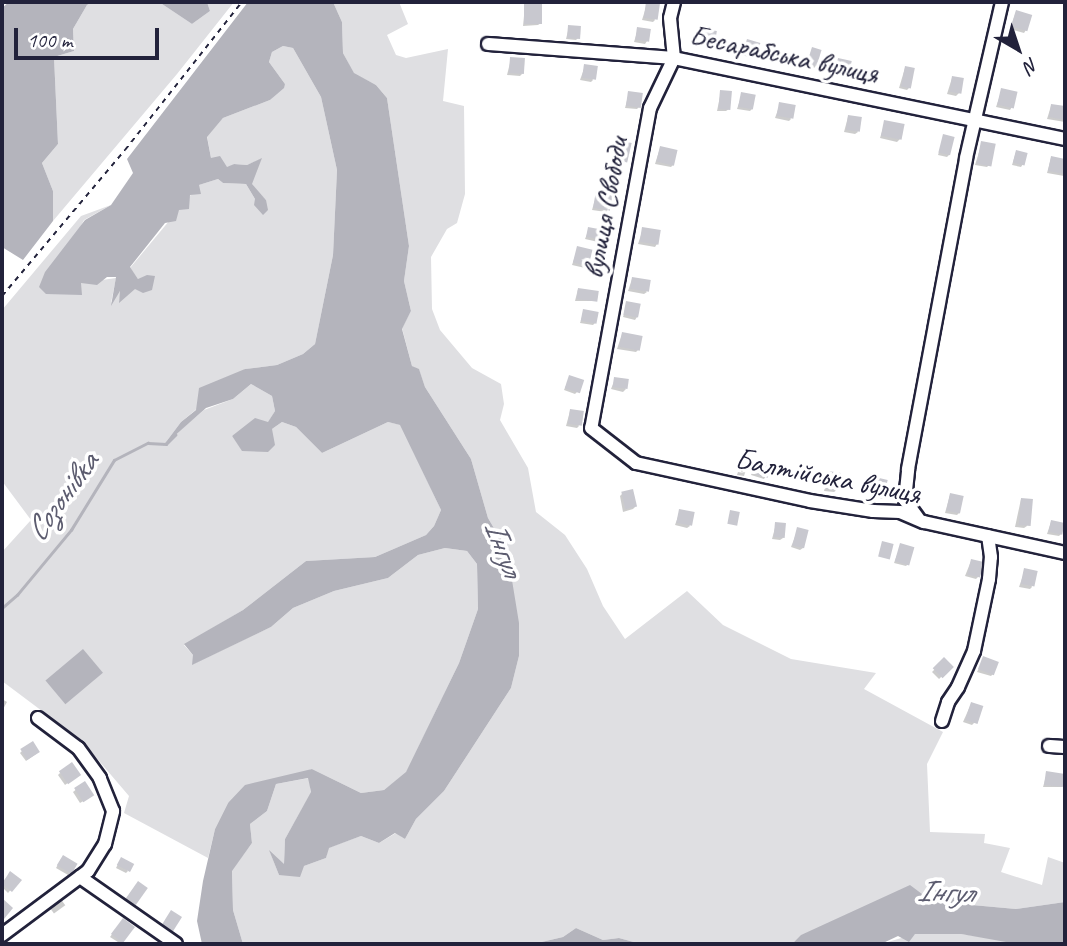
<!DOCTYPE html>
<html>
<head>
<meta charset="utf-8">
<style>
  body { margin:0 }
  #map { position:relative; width:1067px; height:946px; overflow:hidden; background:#fff; font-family:Caveat,sans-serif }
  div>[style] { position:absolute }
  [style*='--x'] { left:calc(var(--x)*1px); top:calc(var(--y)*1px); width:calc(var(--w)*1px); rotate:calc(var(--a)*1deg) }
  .green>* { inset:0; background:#dfdfe2 }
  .water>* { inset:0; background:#b4b4bc; transform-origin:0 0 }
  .shadow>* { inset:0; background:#0003; transform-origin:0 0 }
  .stream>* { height:2.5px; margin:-1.25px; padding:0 1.25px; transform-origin:1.25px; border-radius:1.25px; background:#b4b4bc }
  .building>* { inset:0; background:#c8c8cf; transform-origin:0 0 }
  .path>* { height:2px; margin-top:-1px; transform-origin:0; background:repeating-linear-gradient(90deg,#22223b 0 5px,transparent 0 10px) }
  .roads { filter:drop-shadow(2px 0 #22223b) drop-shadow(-2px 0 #22223b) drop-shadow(0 2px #22223b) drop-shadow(0 -2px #22223b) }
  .minor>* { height:12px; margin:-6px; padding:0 6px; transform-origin:6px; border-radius:6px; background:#fff }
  span { translate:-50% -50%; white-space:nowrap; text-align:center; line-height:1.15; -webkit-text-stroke:7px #fff; paint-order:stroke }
  .street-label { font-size:30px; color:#22223b }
  .water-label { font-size:32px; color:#5c5c6f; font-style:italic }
  .frame { position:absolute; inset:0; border:4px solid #22223b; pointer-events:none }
  .north { position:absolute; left:983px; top:14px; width:70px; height:70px; -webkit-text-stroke:5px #fff; paint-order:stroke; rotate:141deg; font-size:19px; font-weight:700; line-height:28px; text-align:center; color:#22223b }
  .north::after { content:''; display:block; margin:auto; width:24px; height:32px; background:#22223b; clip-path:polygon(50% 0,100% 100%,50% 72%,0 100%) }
  .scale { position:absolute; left:14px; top:28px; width:145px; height:32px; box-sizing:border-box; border:4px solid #22223b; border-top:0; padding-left:9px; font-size:21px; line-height:24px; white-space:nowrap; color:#22223b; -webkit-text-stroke:5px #fff; paint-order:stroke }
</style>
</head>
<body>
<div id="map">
  <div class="green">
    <i style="clip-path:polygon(92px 2px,159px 2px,192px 24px,210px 11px,207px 2px,234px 2px,177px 74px,53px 221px,53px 191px,42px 163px,58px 144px,54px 57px,74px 51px,73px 29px,87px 5px)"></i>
    <i style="clip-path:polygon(333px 2px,399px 2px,408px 24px,387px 35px,396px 55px,406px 58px,448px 49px,443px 101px,464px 106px,465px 194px,457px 223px,447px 229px,431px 257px,432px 309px,440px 330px,472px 368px,501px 384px,504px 404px,500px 420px,528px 468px,536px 512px,565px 535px,587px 569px,603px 606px,625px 639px,687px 591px,723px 625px,791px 659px,876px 673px,864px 689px,943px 732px,927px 764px,930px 832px,985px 834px,984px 843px,1010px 848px,1001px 872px,1042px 885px,1048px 857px,1065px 863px,1065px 902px,1016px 909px,972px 905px,951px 896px,836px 921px,802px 935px,792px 944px,641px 944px,619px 938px,603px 940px,576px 928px,563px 937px,533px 944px,243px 944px,233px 910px,232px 870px,252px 843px,250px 824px,267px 811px,276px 784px,309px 778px,311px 793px,285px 839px,284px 865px,270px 852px,279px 875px,326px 858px,328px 848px,361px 836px,379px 843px,396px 833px,405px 839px,416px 819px,444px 791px,511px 688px,519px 656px,498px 535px,488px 518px,471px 459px,425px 387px,419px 370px,412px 366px,402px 328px,411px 311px,404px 281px,409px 246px,387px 98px,376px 85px,354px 74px,343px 53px,342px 22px)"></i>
    <i style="clip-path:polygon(283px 46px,293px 48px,321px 97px,337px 170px,333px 255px,315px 344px,303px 354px,277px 365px,245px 369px,181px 422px,166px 442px,204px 410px,233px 399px,251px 384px,272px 396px,275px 411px,268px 423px,232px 436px,242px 450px,282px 422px,296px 427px,322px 453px,388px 422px,401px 425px,441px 510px,434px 526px,426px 535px,375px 557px,306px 561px,243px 610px,184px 645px,193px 655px,193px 664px,271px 627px,293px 608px,334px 591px,388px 578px,418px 555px,445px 548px,467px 551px,477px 564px,478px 609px,459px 663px,406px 773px,384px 790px,361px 793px,312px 769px,228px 803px,215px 829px,208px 858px,124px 813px,129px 796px,82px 741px,2px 681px,2px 552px,31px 520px,2px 481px,2px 310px,81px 216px,111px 205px,84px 220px,46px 294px,81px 294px,81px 283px,116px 278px,111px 303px,122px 288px,119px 302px,138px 279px,130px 268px,199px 185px,218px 179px,223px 183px,246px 184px,255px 199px,266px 200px,251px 184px,261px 159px,247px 165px,234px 164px,227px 168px,211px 158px,207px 136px,223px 118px,270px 100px,285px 84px,269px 62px,272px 52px)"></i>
    <i style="clip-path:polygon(915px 934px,961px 934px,1036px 944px,881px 944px)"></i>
  </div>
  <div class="water">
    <i style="clip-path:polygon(9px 2px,92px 2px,87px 5px,73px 29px,74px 51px,54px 57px,58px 144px,42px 163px,53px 191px,53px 221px,23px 260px,2px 247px,2px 8px)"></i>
    <i style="clip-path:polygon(159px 2px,207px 2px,210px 11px,192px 24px)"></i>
    <i style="clip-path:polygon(248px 2px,333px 2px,342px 22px,343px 53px,354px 73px,376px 85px,387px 98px,409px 246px,404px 281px,411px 311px,402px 329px,412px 366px,419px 369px,425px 387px,471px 459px,488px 518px,498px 535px,511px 574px,519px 623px,519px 656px,511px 688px,444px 791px,416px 819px,405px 839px,395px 833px,379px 843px,361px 836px,329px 848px,326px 858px,304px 866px,300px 877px,279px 875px,269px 850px,284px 864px,285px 839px,311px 792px,308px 778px,276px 784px,267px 811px,250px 824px,252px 843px,232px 871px,233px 910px,243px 944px,202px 944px,197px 921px,203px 881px,215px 829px,228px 803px,245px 785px,312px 769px,361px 793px,384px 790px,406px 772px,459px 663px,478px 609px,477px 564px,467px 551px,445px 548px,418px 555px,388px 578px,334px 591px,293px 608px,271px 627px,192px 665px,193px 655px,184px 644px,243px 610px,306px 561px,375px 557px,426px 535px,434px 526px,441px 510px,400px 425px,388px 422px,322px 453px,296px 427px,282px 422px,272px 429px,275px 445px,268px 452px,242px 451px,232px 436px,255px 418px,268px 422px,275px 411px,272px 396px,251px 384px,233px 399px,206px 408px,163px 446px,181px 422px,196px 410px,199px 388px,245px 369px,277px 365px,303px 354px,315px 344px,333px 255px,337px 170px,321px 97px,293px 48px,283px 46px,272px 52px,269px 62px,285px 84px,284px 88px,270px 100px,223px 118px,207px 137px,211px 158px,220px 156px,227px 167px,234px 164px,247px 165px,262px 158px,252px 184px,266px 200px,268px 210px,263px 215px,254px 205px,255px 199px,246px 184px,223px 183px,218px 179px,199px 185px,201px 194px,190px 195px,189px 209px,179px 210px,176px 221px,165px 223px,130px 267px,138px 279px,147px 275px,155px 276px,152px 290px,143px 293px,135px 289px,119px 303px,120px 291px,111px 306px,116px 277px,107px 277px,97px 285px,81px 283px,82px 295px,46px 294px,39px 287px,45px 272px,85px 220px,111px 205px,133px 173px,127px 159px)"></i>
    <i style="left:83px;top:649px;width:31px;height:49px;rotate:50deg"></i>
    <i style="clip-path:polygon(910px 885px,930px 900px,951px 896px,972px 905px,1016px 909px,1065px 902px,1065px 944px,1006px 942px,961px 934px,915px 934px,909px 942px,898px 936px,881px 944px,792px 944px,801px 935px)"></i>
    <i style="clip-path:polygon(576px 928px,603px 940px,619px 938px,641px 944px,533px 944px,563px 937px)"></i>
  </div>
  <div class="shadow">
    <i style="clip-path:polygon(647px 4px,655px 20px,653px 22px,642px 20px)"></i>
    <i style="clip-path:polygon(525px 6px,541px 23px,538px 25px,523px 26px)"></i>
    <i style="clip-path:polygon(1016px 12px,1026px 30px,1024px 33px,1010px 29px)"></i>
    <i style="clip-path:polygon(569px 27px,579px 37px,576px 40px,566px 39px)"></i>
    <i style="clip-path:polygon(638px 29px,647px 41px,645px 44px,634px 42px)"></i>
    <i style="clip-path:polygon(704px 31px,713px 42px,711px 44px,700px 42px)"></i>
    <i style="clip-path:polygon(747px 41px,754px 56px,752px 58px,742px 55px)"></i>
    <i style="clip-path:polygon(812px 49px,816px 66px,814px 68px,806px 66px)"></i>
    <i style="clip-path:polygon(511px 59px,522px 74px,520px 76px,507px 75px)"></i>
    <i style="clip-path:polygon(839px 59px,847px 74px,845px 77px,833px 73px)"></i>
    <i style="clip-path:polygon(585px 66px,593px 80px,591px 82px,580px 80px)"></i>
    <i style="clip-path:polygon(905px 68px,909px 88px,907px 90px,899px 88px)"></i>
    <i style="clip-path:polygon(952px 78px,959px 93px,956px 96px,947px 94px)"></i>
    <i style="clip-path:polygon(1002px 90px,1012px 107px,1010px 110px,996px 107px)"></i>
    <i style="clip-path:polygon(721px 92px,729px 109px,726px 111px,717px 111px)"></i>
    <i style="clip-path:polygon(629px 93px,639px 107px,637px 109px,625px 108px)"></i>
    <i style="clip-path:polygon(742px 94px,752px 109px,750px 111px,737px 109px)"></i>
    <i style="clip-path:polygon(780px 104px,791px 119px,789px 121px,775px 118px)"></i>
    <i style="clip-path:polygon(1051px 106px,1065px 108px,1065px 122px,1047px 119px)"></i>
    <i style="clip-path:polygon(848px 117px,858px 132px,855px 134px,844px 132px)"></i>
    <i style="clip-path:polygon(885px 122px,900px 139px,897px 142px,880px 138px)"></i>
    <i style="clip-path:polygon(944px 136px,950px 154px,947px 157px,938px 155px)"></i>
    <i style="clip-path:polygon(620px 142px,625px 162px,623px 164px,613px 161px)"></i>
    <i style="clip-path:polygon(982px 143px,989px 165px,987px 167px,975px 165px)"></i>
    <i style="clip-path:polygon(660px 148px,673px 165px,671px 167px,655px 164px)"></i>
    <i style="clip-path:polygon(1016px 152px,1023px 164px,1021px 167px,1012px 165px)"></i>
    <i style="clip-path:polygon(1051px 158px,1065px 161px,1064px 176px,1047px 173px)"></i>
    <i style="clip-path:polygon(597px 193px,609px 210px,606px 212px,592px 210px)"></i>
    <i style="clip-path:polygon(589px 229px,609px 242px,607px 244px,585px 239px)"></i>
    <i style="clip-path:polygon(643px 229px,657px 244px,655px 247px,638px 244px)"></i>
    <i style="clip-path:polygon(578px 248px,588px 266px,585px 268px,572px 265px)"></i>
    <i style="clip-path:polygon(632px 279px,647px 292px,644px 294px,628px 291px)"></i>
    <i style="clip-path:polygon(578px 289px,595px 301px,575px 301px)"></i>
    <i style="clip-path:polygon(627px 303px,637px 317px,635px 320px,623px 317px)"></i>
    <i style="clip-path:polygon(584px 311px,595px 323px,593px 325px,580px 323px)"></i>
    <i style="clip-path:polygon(622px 334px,638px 350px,636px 352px,617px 349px)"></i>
    <i style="clip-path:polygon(570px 377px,578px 391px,575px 394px,564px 390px)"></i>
    <i style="clip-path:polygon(615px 379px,626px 389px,623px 392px,611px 389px)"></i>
    <i style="clip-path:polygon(570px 411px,579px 426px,577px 428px,566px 426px)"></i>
    <i style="clip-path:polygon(741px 462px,748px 463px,744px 476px,737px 475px)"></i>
    <i style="clip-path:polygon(756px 462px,766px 476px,764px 479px,751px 475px)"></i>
    <i style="clip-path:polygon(829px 473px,837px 490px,834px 492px,824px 491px)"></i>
    <i style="clip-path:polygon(876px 479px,883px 497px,881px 499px,870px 498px)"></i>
    <i style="clip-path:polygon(622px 494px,635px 507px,633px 509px,623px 512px,620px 496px)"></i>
    <i style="clip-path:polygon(950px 495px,959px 513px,957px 515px,945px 513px)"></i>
    <i style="clip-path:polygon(1021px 499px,1027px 526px,1024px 528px,1015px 527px)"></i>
    <i style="clip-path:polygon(680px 511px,690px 526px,687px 528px,675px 525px)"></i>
    <i style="clip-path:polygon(1051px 522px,1061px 534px,1059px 536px,1047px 534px)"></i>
    <i style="clip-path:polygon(776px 524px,783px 538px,780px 540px,772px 539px)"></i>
    <i style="clip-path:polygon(798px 529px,803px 548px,800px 550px,791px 547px)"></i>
    <i style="clip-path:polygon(901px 545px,908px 564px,906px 566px,894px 563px)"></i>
    <i style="clip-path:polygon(971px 561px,978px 577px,976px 579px,965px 576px)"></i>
    <i style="clip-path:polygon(1025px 570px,1032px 587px,1030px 589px,1019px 587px)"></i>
    <i style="clip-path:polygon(984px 658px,993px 674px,991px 676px,977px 672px)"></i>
    <i style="left:944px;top:660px;width:10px;height:17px;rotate:45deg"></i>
    <i style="clip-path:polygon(2px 699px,7px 702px,2px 711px)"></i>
    <i style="clip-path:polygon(971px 704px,974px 723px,972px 725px,963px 722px)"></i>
    <i style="clip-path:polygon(22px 751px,36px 754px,26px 761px,20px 753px)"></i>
    <i style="clip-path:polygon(60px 773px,76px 777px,65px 785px,58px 775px)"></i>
    <i style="clip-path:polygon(1047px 773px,1063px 787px,1043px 787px)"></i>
    <i style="clip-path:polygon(84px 783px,90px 797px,80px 803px,73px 792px)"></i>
    <i style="clip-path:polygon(61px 859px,70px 873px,68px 875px,56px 868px)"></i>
    <i style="clip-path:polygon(119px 862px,128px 871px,126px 873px,116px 868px)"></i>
    <i style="clip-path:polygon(10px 873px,19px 880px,8px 893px,2px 887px,2px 883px)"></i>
    <i style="clip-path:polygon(136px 885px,134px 904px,132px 906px,125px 900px)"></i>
    <i style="left:60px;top:898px;width:9px;height:14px;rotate:54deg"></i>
    <i style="clip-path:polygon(121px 922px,123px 942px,121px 944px,110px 937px)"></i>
  </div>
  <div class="stream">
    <i style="--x:2;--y:608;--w:20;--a:-41"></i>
    <i style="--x:17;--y:595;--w:85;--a:-50.3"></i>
    <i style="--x:71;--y:530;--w:82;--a:-58.4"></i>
    <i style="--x:114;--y:460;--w:38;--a:-27"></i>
    <i style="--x:148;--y:443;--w:18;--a:3"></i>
    <i style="--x:166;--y:444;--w:13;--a:-45"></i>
  </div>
  <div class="building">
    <i style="left:646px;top:2px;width:14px;height:16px;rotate:8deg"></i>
    <i style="left:524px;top:4px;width:18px;height:20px"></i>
    <i style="left:1016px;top:10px;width:17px;height:17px;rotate:17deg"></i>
    <i style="left:568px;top:25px;width:13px;height:13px;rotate:4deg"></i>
    <i style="left:637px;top:27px;width:14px;height:13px;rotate:8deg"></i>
    <i style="left:704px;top:29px;width:13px;height:11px;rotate:9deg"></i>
    <i style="left:747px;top:39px;width:14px;height:15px;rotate:17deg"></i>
    <i style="left:812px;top:47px;width:10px;height:17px;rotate:17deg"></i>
    <i style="left:510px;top:57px;width:15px;height:16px;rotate:4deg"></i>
    <i style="left:838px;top:58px;width:14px;height:14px;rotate:12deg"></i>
    <i style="left:584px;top:64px;width:14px;height:14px;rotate:8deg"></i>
    <i style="left:905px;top:66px;width:10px;height:21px;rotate:11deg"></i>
    <i style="left:952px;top:76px;width:12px;height:16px;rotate:9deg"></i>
    <i style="left:1001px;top:88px;width:17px;height:17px;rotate:13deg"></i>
    <i style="left:720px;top:90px;width:12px;height:19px;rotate:5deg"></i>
    <i style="left:628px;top:91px;width:15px;height:15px;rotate:8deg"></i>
    <i style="left:741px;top:92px;width:15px;height:15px;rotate:11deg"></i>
    <i style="left:779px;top:102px;width:17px;height:14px;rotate:10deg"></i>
    <i style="clip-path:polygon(1051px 104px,1065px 106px,1065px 120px,1049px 117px)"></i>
    <i style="left:848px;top:115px;width:14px;height:15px;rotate:8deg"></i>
    <i style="left:884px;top:120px;width:21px;height:16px;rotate:11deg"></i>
    <i style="left:943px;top:134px;width:12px;height:19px;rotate:14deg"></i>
    <i style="left:619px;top:140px;width:13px;height:20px;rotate:13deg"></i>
    <i style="left:981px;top:141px;width:15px;height:23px;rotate:11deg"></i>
    <i style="left:660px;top:146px;width:18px;height:16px;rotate:13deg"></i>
    <i style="left:1016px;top:150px;width:12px;height:13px;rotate:14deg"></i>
    <i style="clip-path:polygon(1051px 156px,1065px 159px,1065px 174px,1048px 171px)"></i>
    <i style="left:596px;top:191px;width:17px;height:17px;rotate:10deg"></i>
    <i style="left:588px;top:227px;width:25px;height:10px;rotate:11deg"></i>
    <i style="left:642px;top:227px;width:19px;height:15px;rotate:9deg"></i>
    <i style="left:577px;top:246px;width:16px;height:17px;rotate:14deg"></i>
    <i style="left:632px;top:277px;width:19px;height:12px;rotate:9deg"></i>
    <i style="left:578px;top:288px;width:21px;height:11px;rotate:8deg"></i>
    <i style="left:626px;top:301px;width:15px;height:14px;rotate:11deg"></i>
    <i style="left:583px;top:309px;width:16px;height:12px;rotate:11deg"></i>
    <i style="left:622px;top:332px;width:21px;height:15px;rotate:11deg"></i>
    <i style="left:569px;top:375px;width:16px;height:14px;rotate:18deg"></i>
    <i style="left:614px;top:377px;width:15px;height:10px;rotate:8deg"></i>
    <i style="left:570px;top:409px;width:14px;height:15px;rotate:8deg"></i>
    <i style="left:756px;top:460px;width:16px;height:14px;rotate:15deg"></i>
    <i style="left:828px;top:471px;width:13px;height:18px;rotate:9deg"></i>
    <i style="left:875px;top:477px;width:13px;height:19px;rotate:13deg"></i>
    <i style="left:633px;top:489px;width:18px;height:12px;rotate:77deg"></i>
    <i style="left:950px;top:493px;width:14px;height:18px;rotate:12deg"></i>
    <i style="left:1021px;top:498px;width:12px;height:27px;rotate:5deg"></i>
    <i style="left:679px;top:509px;width:16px;height:14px;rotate:11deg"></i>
    <i style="left:730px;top:510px;width:10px;height:14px;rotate:11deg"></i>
    <i style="left:1051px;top:520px;width:14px;height:12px;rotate:12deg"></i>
    <i style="left:775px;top:522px;width:11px;height:15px;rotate:5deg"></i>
    <i style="left:797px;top:527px;width:12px;height:19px;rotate:14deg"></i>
    <i style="left:882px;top:541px;width:12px;height:16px;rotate:14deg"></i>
    <i style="left:900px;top:543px;width:15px;height:19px;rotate:16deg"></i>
    <i style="left:971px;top:559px;width:13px;height:16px;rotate:13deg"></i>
    <i style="left:1024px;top:568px;width:14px;height:16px;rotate:12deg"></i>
    <i style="left:983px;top:656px;width:17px;height:14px;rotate:21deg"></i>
    <i style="left:944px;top:657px;width:14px;height:16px;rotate:45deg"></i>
    <i style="left:971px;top:702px;width:13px;height:19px;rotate:18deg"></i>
    <i style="left:33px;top:741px;width:13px;height:15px;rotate:58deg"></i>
    <i style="left:72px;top:762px;width:16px;height:16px;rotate:55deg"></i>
    <i style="clip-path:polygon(1046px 771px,1065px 774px,1065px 787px,1044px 785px)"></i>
    <i style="left:85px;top:781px;width:17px;height:13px;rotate:57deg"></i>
    <i style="left:63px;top:855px;width:17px;height:12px;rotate:31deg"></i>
    <i style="left:121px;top:857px;width:15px;height:9px;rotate:28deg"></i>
    <i style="clip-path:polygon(10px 871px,22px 880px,12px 892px,2px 884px)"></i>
    <i style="left:138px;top:881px;width:12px;height:21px;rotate:35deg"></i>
    <i style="clip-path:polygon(2px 898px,13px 908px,4px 919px,2px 917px)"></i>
    <i style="left:171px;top:910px;width:13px;height:17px;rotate:32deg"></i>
    <i style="left:123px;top:918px;width:15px;height:20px;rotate:37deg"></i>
  </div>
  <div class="path">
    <i style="--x:2;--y:296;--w:191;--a:-49.9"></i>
    <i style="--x:125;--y:150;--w:189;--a:-51.7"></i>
  </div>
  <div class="roads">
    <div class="minor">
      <i style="--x:674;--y:2;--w:16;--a:104"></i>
      <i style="--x:670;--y:18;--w:40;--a:84.3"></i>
      <i style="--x:674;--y:58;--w:55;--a:115.6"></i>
      <i style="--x:650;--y:108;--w:325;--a:100.4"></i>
      <i style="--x:591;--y:428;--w:57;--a:37.9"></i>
      <i style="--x:636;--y:463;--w:178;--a:12.3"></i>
      <i style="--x:810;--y:501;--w:64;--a:9"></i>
      <i style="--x:873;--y:511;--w:27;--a:2"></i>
      <i style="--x:900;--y:512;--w:26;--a:23"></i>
      <i style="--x:924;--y:522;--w:144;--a:12.4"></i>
      <i style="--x:488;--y:44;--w:187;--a:4.3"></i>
      <i style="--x:674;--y:58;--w:399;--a:11.7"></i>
      <i style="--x:918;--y:518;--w:22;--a:-126"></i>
      <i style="--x:905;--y:500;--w:31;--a:-84"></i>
      <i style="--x:908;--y:469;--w:316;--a:-79.4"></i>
      <i style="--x:966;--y:158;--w:160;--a:-77"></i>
      <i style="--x:942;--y:721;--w:20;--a:-72"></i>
      <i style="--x:948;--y:702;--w:18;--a:-56"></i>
      <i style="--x:958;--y:687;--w:39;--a:-66"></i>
      <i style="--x:974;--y:651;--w:74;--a:-78.2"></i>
      <i style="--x:989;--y:579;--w:22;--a:-85"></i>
      <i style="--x:991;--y:557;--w:21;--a:-98"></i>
      <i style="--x:1049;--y:746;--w:16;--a:4"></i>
      <i style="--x:80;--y:877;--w:117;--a:34.9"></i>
      <i style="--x:2;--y:935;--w:107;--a:-36.7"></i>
      <i style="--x:88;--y:871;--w:32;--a:-58"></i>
      <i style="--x:105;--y:844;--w:34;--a:-76"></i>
      <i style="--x:113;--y:811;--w:35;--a:-112"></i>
      <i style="--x:100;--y:778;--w:37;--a:-126"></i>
      <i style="--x:78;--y:748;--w:50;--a:-143.1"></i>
    </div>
  </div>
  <div class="street-label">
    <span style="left:784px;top:54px;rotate:12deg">Бесарабська вулиця</span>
    <span style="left:605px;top:208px;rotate:-80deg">вулиця Свободи</span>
    <span style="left:828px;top:476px;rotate:11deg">Балтійська вулиця</span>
  </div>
  <div class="water-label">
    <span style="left:62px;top:497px;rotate:-54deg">Созонівка</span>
    <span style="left:503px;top:548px;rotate:70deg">Інгул</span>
    <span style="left:945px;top:892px;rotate:3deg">Інгул</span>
  </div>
  <div class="frame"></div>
  <div class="north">N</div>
  <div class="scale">100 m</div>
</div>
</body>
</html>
